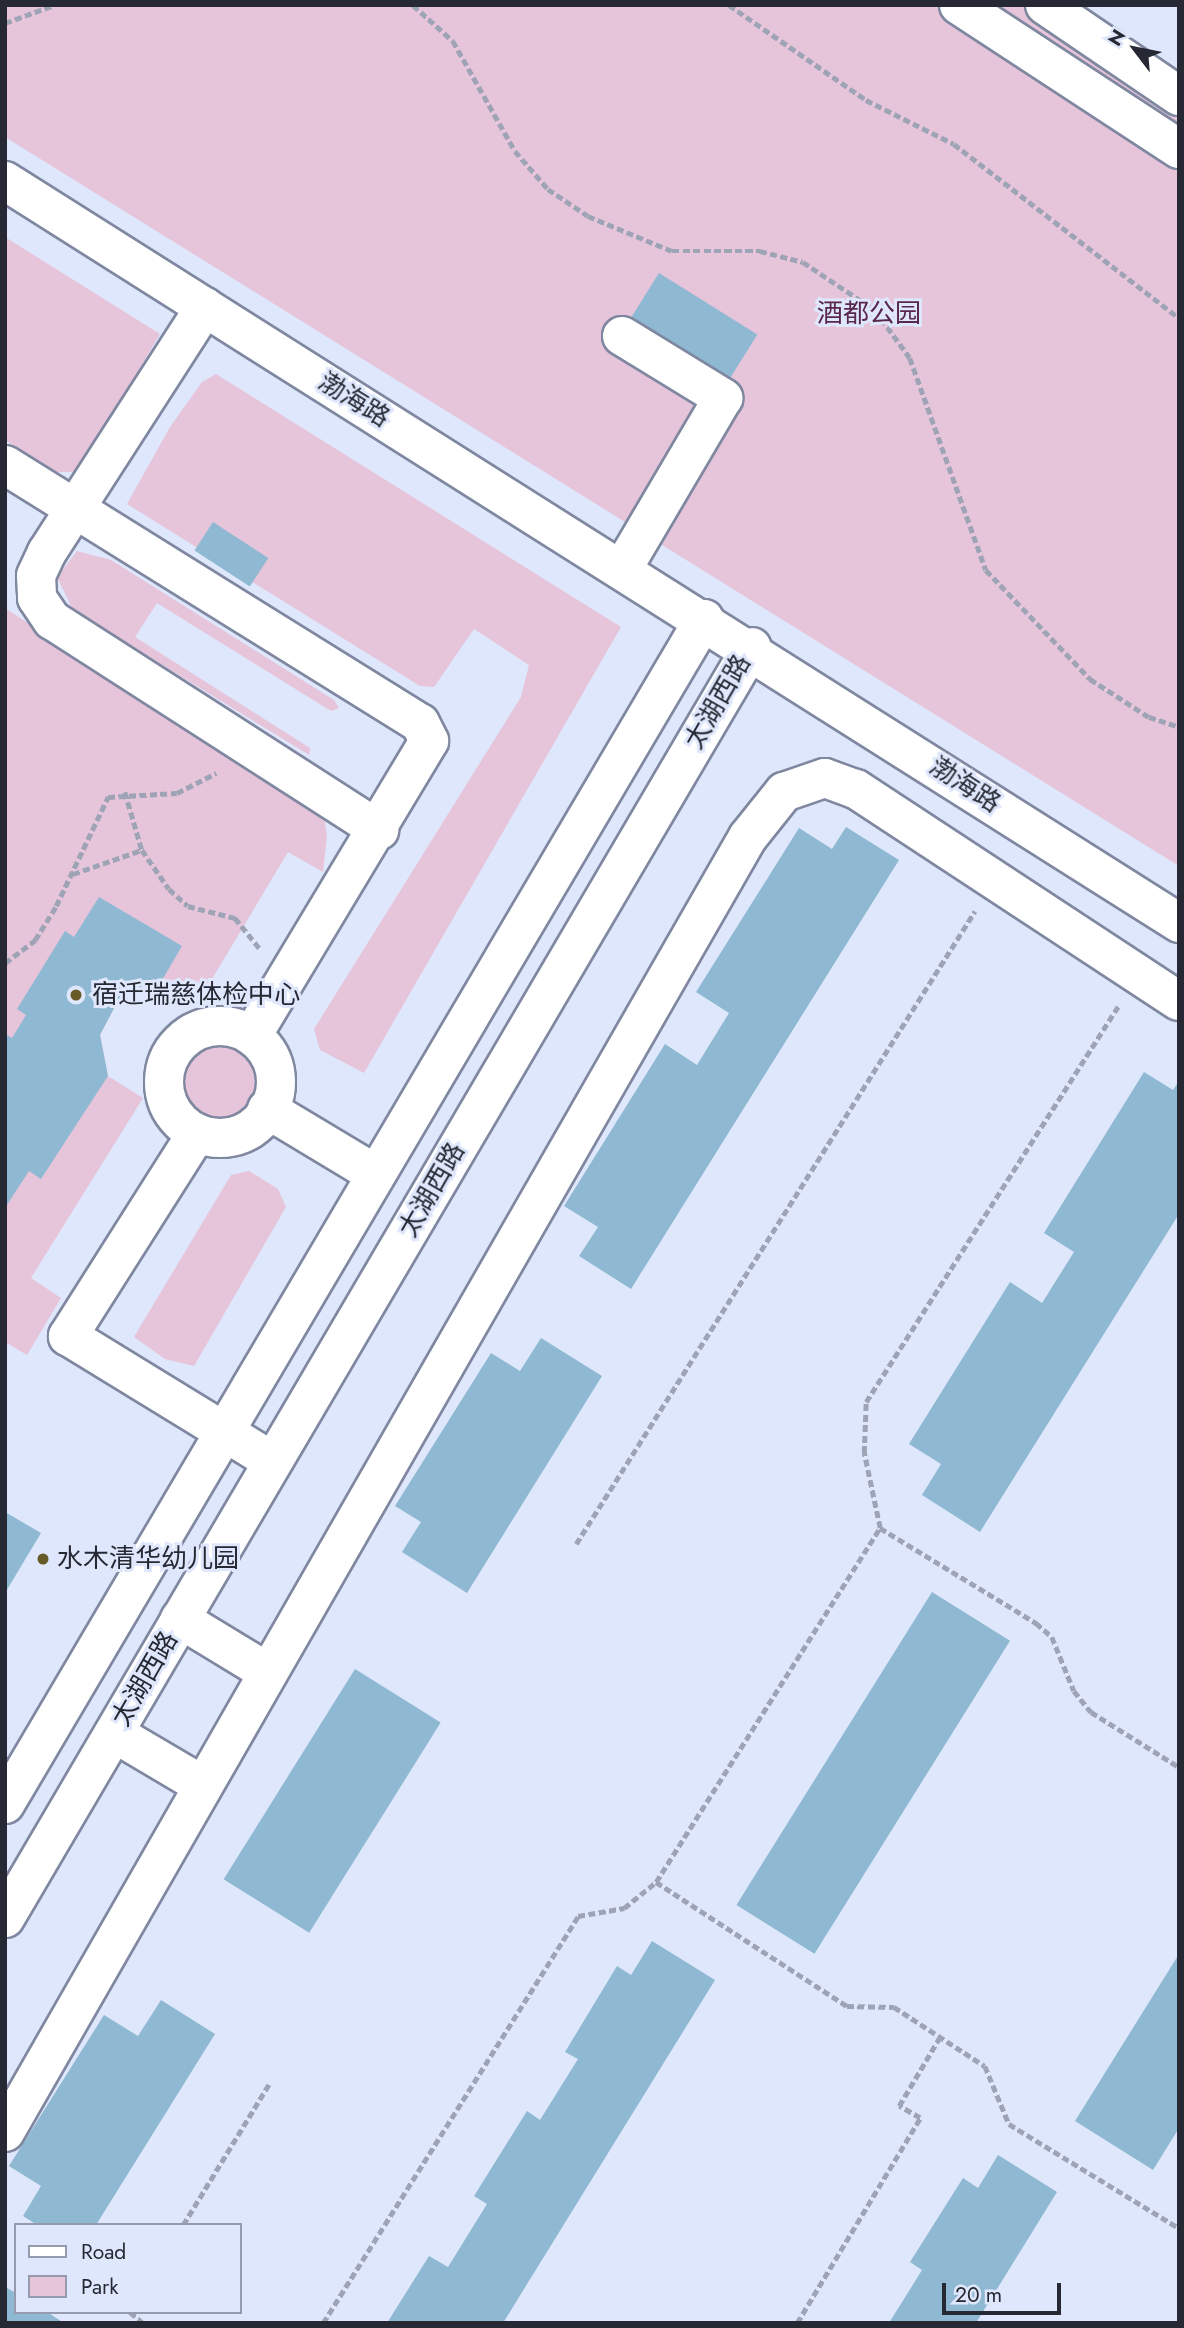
<!DOCTYPE html>
<html>
<head>
<meta charset="utf-8">
<style>
  body { margin:0 }
  #map { position:relative; width:1184px; height:2328px; overflow:hidden; background:#dfe7fc; font-family:Jost,"Noto Sans SC",sans-serif }
  div>[style] { position:absolute }
  [style*='--x'] { left:calc(var(--x)*1px); top:calc(var(--y)*1px); width:calc(var(--w)*1px); rotate:calc(var(--a)*1deg) }
  .green>* { inset:0; background:#e6c4da }
  .round { border-radius:50% }
  .building>* { inset:0; background:#8fb9d2; transform-origin:0 0 }
  .path>* { height:4.5px; margin-top:-2.25px; transform-origin:0; background:repeating-linear-gradient(90deg,#9ea4b5 0 7px,transparent 0 10.5px) }
  .roads { filter:drop-shadow(2px 0 #7f88a0) drop-shadow(-2px 0 #7f88a0) drop-shadow(0 2px #7f88a0) drop-shadow(0 -2px #7f88a0) }
  .minor>* { height:38px; margin:-19px; padding:0 19px; transform-origin:19px; border-radius:19px; background:#fff }
  .minor>.ring { margin:-19px; padding:0; box-sizing:content-box; background:none; border:38px solid #fff; border-radius:50% }
  .major>* { height:38px; margin:-19px; padding:0 19px; transform-origin:19px; border-radius:19px; background:#fff }
  .highway>* { height:38px; margin:-19px; padding:0 19px; transform-origin:19px; border-radius:19px; background:#fff }
  .dots>* { width:19px; height:19px; translate:-50% -50%; box-sizing:border-box; border:4px solid #dfe7fc; border-radius:50% }
  span { translate:-50% -50%; white-space:nowrap; text-align:center; line-height:1.15; -webkit-text-stroke:6px #dfe7fc; paint-order:stroke }
  .park-label { font-size:26px; color:#58274b }
  .street-label { font-size:26px; color:#262933 }
  .poi-label { font-size:26px; color:#262933 }
  .left { translate:0 -50%; text-align:left }
  .frame { position:absolute; inset:0; border:7px solid #262933; pointer-events:none }
  .legend { position:absolute; left:14px; top:2223px; width:228px; height:91px; box-sizing:border-box; background:#dfe7fc; border:2px solid #959bac; margin:0; padding:9px 12px; list-style:none; font-size:21px; color:#262933 }
  .legend li { display:flex; align-items:center; gap:14px; height:35px }
  .legend b { width:35px; border:2px solid #959bac }
  .north { position:absolute; left:1100px; top:14px; width:70px; height:70px; -webkit-text-stroke:5px #dfe7fc; paint-order:stroke; rotate:302deg; font-size:19px; font-weight:700; line-height:28px; text-align:center; color:#262933 }
  .north::after { content:''; display:block; margin:auto; width:24px; height:32px; background:#262933; clip-path:polygon(50% 0,100% 100%,50% 72%,0 100%) }
  .scale { position:absolute; left:942px; top:2283px; width:119px; height:32px; box-sizing:border-box; border:4px solid #262933; border-top:0; padding-left:9px; font-size:21px; line-height:24px; white-space:nowrap; color:#262933; -webkit-text-stroke:5px #dfe7fc; paint-order:stroke }
</style>
</head>
<body>
<div id="map">
  <div class="green">
    <i style="clip-path:polygon(5px 5px,1022px 5px,1179px 110px,1179px 866px,5px 137px)"></i>
    <i style="clip-path:polygon(5px 237px,160px 334px,78px 472px,52px 472px,5px 440px)"></i>
    <i style="clip-path:polygon(216px 374px,621px 627px,364px 1073px,320px 1050px,314px 1029px,521px 697px,529px 665px,474px 629px,434px 687px,420px 686px,127px 504px,170px 427px,202px 382px)"></i>
    <i style="clip-path:polygon(77px 551px,111px 560px,334px 700px,339px 708px,331px 711px,157px 603px,135px 637px,310px 748px,309px 755px,73px 610px,57px 577px)"></i>
    <i style="clip-path:polygon(5px 608px,324px 817px,327px 836px,323px 872px,288px 852px,203px 994px,161px 982px,123px 991px,100px 1035px,108px 1076px,143px 1098px,31px 1278px,61px 1298px,27px 1355px,5px 1342px)"></i>
    <i class="round" style="left:179px;top:1044px;width:76px;height:76px"></i>
    <i style="clip-path:polygon(249px 1171px,278px 1189px,286px 1207px,194px 1366px,165px 1359px,134px 1337px,231px 1175px)"></i>
  </div>
  <div class="building">
    <i style="left:659px;top:273px;width:116px;height:64px;rotate:32deg"></i>
    <i style="left:213px;top:522px;width:66px;height:34px;rotate:33deg"></i>
    <i style="clip-path:polygon(846px 827px,899px 860px,631px 1289px,579px 1256px,598px 1227px,564px 1206px,665px 1044px,697px 1065px,729px 1013px,696px 992px,799px 828px,832px 849px)"></i>
    <i style="clip-path:polygon(99px 897px,182px 946px,161px 982px,123px 991px,100px 1035px,108px 1076px,41px 1179px,29px 1171px,5px 1208px,5px 1034px,12px 1038px,26px 1015px,17px 1009px,65px 931px,74px 937px)"></i>
    <i style="clip-path:polygon(1144px 1072px,1173px 1090px,1179px 1081px,1179px 1214px,980px 1532px,922px 1495px,941px 1464px,909px 1444px,1010px 1282px,1042px 1303px,1074px 1252px,1044px 1233px)"></i>
    <i style="clip-path:polygon(541px 1338px,602px 1376px,467px 1593px,402px 1552px,421px 1522px,395px 1506px,491px 1353px,520px 1371px)"></i>
    <i style="clip-path:polygon(5px 1512px,41px 1533px,5px 1593px)"></i>
    <i style="left:932px;top:1592px;width:92px;height:369px;rotate:32deg"></i>
    <i style="left:355px;top:1669px;width:101px;height:248px;rotate:32deg"></i>
    <i style="clip-path:polygon(652px 1941px,715px 1980px,503px 2323px,387px 2323px,429px 2256px,448px 2267px,487px 2204px,474px 2196px,527px 2111px,540px 2120px,578px 2059px,565px 2052px,617px 1966px,631px 1975px)"></i>
    <i style="clip-path:polygon(1179px 1954px,1179px 2128px,1153px 2170px,1075px 2121px)"></i>
    <i style="clip-path:polygon(161px 2000px,215px 2034px,96px 2225px,37px 2225px,23px 2216px,41px 2186px,9px 2166px,104px 2015px,138px 2036px)"></i>
    <i style="clip-path:polygon(998px 2155px,1057px 2192px,976px 2323px,889px 2323px,922px 2270px,910px 2262px,963px 2178px,978px 2188px)"></i>
    <i style="clip-path:polygon(7px 2288px,16px 2293px,16px 2312px,47px 2312px,64px 2323px,5px 2323px)"></i>
  </div>
  <div class="path">
    <i style="--x:413;--y:5;--w:54;--a:42"></i>
    <i style="--x:453;--y:41;--w:126;--a:60.6"></i>
    <i style="--x:515;--y:151;--w:50;--a:49"></i>
    <i style="--x:548;--y:189;--w:48;--a:34"></i>
    <i style="--x:588;--y:216;--w:91;--a:22.6"></i>
    <i style="--x:672;--y:251;--w:88;--a:0"></i>
    <i style="--x:760;--y:251;--w:44;--a:14.3"></i>
    <i style="--x:803;--y:262;--w:87;--a:33.7"></i>
    <i style="--x:875;--y:310;--w:59;--a:53.9"></i>
    <i style="--x:910;--y:358;--w:225;--a:70.3"></i>
    <i style="--x:986;--y:570;--w:151;--a:46.3"></i>
    <i style="--x:1090;--y:679;--w:70;--a:32.8"></i>
    <i style="--x:1149;--y:717;--w:32;--a:18"></i>
    <i style="--x:729;--y:5;--w:167;--a:34.7"></i>
    <i style="--x:866;--y:100;--w:98;--a:26.6"></i>
    <i style="--x:954;--y:144;--w:284;--a:37.7"></i>
    <i style="--x:5;--y:23;--w:52;--a:-20.2"></i>
    <i style="--x:125;--y:792;--w:60;--a:73.7"></i>
    <i style="--x:142;--y:850;--w:47;--a:55.3"></i>
    <i style="--x:169;--y:889;--w:25;--a:42"></i>
    <i style="--x:188;--y:906;--w:49;--a:14.3"></i>
    <i style="--x:235;--y:918;--w:40;--a:51"></i>
    <i style="--x:73;--y:874;--w:73;--a:-19.2"></i>
    <i style="--x:5;--y:963;--w:38;--a:-37"></i>
    <i style="--x:35;--y:940;--w:40;--a:-58"></i>
    <i style="--x:56;--y:906;--w:121;--a:-64.5"></i>
    <i style="--x:108;--y:797;--w:69;--a:-3.3"></i>
    <i style="--x:177;--y:793;--w:44;--a:-27.1"></i>
    <i style="--x:880;--y:1528;--w:183;--a:31.3"></i>
    <i style="--x:1036;--y:1623;--w:21;--a:41"></i>
    <i style="--x:1052;--y:1637;--w:58;--a:67.8"></i>
    <i style="--x:1074;--y:1691;--w:27;--a:51"></i>
    <i style="--x:1091;--y:1712;--w:104;--a:32"></i>
    <i style="--x:576;--y:1544;--w:748;--a:-57.78"></i>
    <i style="--x:656;--y:1882;--w:228;--a:33"></i>
    <i style="--x:847;--y:2006;--w:47;--a:1.2"></i>
    <i style="--x:894;--y:2007;--w:108;--a:33"></i>
    <i style="--x:985;--y:2066;--w:63;--a:67.5"></i>
    <i style="--x:1009;--y:2124;--w:199;--a:31.5"></i>
    <i style="--x:183;--y:2225;--w:165;--a:-58.6"></i>
    <i style="--x:130;--y:2312;--w:17;--a:40"></i>
    <i style="--x:323;--y:2323;--w:480;--a:-57.9"></i>
    <i style="--x:578;--y:1916;--w:47;--a:-9.9"></i>
    <i style="--x:624;--y:1908;--w:41;--a:-39.1"></i>
    <i style="--x:656;--y:1882;--w:419;--a:-57.7"></i>
    <i style="--x:880;--y:1528;--w:77;--a:-102"></i>
    <i style="--x:864;--y:1453;--w:51;--a:-87.8"></i>
    <i style="--x:866;--y:1402;--w:469;--a:-57.5"></i>
    <i style="--x:797;--y:2323;--w:239;--a:-59"></i>
    <i style="--x:920;--y:2118;--w:24;--a:-150"></i>
    <i style="--x:899;--y:2106;--w:80;--a:-59.3"></i>
  </div>
  <div class="roads">
    <div class="minor">
      <i style="--x:5;--y:181;--w:1389;--a:32.29"></i>
      <i style="--x:205;--y:307;--w:292;--a:122.8"></i>
      <i style="--x:47;--y:552;--w:26;--a:115"></i>
      <i style="--x:36;--y:576;--w:22;--a:87"></i>
      <i style="--x:37;--y:598;--w:27;--a:56"></i>
      <i style="--x:52;--y:620;--w:389;--a:32.7"></i>
      <i style="--x:622;--y:336;--w:119;--a:31.5"></i>
      <i style="--x:723;--y:398;--w:197;--a:120.5"></i>
      <i style="--x:5;--y:465;--w:489;--a:31.9"></i>
      <i style="--x:420;--y:723;--w:20;--a:63"></i>
      <i style="--x:429;--y:741;--w:344;--a:121"></i>
      <i class="ring" style="left:164px;top:1026px;width:74px;height:74px"></i>
      <i style="--x:267;--y:1109;--w:126;--a:31"></i>
      <i style="--x:197;--y:1133;--w:241;--a:122.4"></i>
      <i style="--x:68;--y:1336;--w:239;--a:31.5"></i>
      <i style="--x:180;--y:1619;--w:102;--a:31.3"></i>
      <i style="--x:114;--y:1733;--w:102;--a:30.6"></i>
      <i style="--x:5;--y:1804;--w:1376;--a:-59.46"></i>
      <i style="--x:5;--y:1918;--w:1474;--a:-59.56"></i>
      <i style="--x:5;--y:2132;--w:1493;--a:-60.16"></i>
      <i style="--x:748;--y:837;--w:58;--a:-51.3"></i>
      <i style="--x:784;--y:792;--w:43;--a:-18.9"></i>
      <i style="--x:825;--y:778;--w:33;--a:20"></i>
      <i style="--x:856;--y:789;--w:386;--a:33.3"></i>
    </div>
    <div class="major">
      <i style="--x:959;--y:5;--w:263;--a:33.2"></i>
    </div>
    <div class="highway">
      <i style="--x:1045;--y:5;--w:162;--a:34.2"></i>
    </div>
  </div>
  <div class="dots">
    <i style="left:76px;top:995px;background:#675a27"></i>
    <i style="left:43px;top:1559px;background:#675a27"></i>
  </div>
  <div class="park-label">
    <span style="left:869px;top:314px">酒都公园</span>
  </div>
  <div class="street-label">
    <span style="left:354px;top:400px;rotate:32deg">渤海路</span>
    <span style="left:718px;top:702px;rotate:-60deg">太湖西路</span>
    <span style="left:965px;top:785px;rotate:33deg">渤海路</span>
    <span style="left:432px;top:1190px;rotate:-60deg">太湖西路</span>
    <span style="left:145px;top:1679px;rotate:-60deg">太湖西路</span>
  </div>
  <div class="poi-label">
    <span class="left" style="left:92px;top:995px">宿迁瑞慈体检中心</span>
    <span class="left" style="left:57px;top:1559px">水木清华幼儿园</span>
  </div>
  <div class="frame"></div>
  <ul class="legend">
  <li><b style="height:9px;background:#fff"></b>Road</li>
  <li><b style="height:19px;background:#e6c4da"></b>Park</li>
  </ul>
  <div class="north">N</div>
  <div class="scale">20 m</div>
</div>
</body>
</html>
